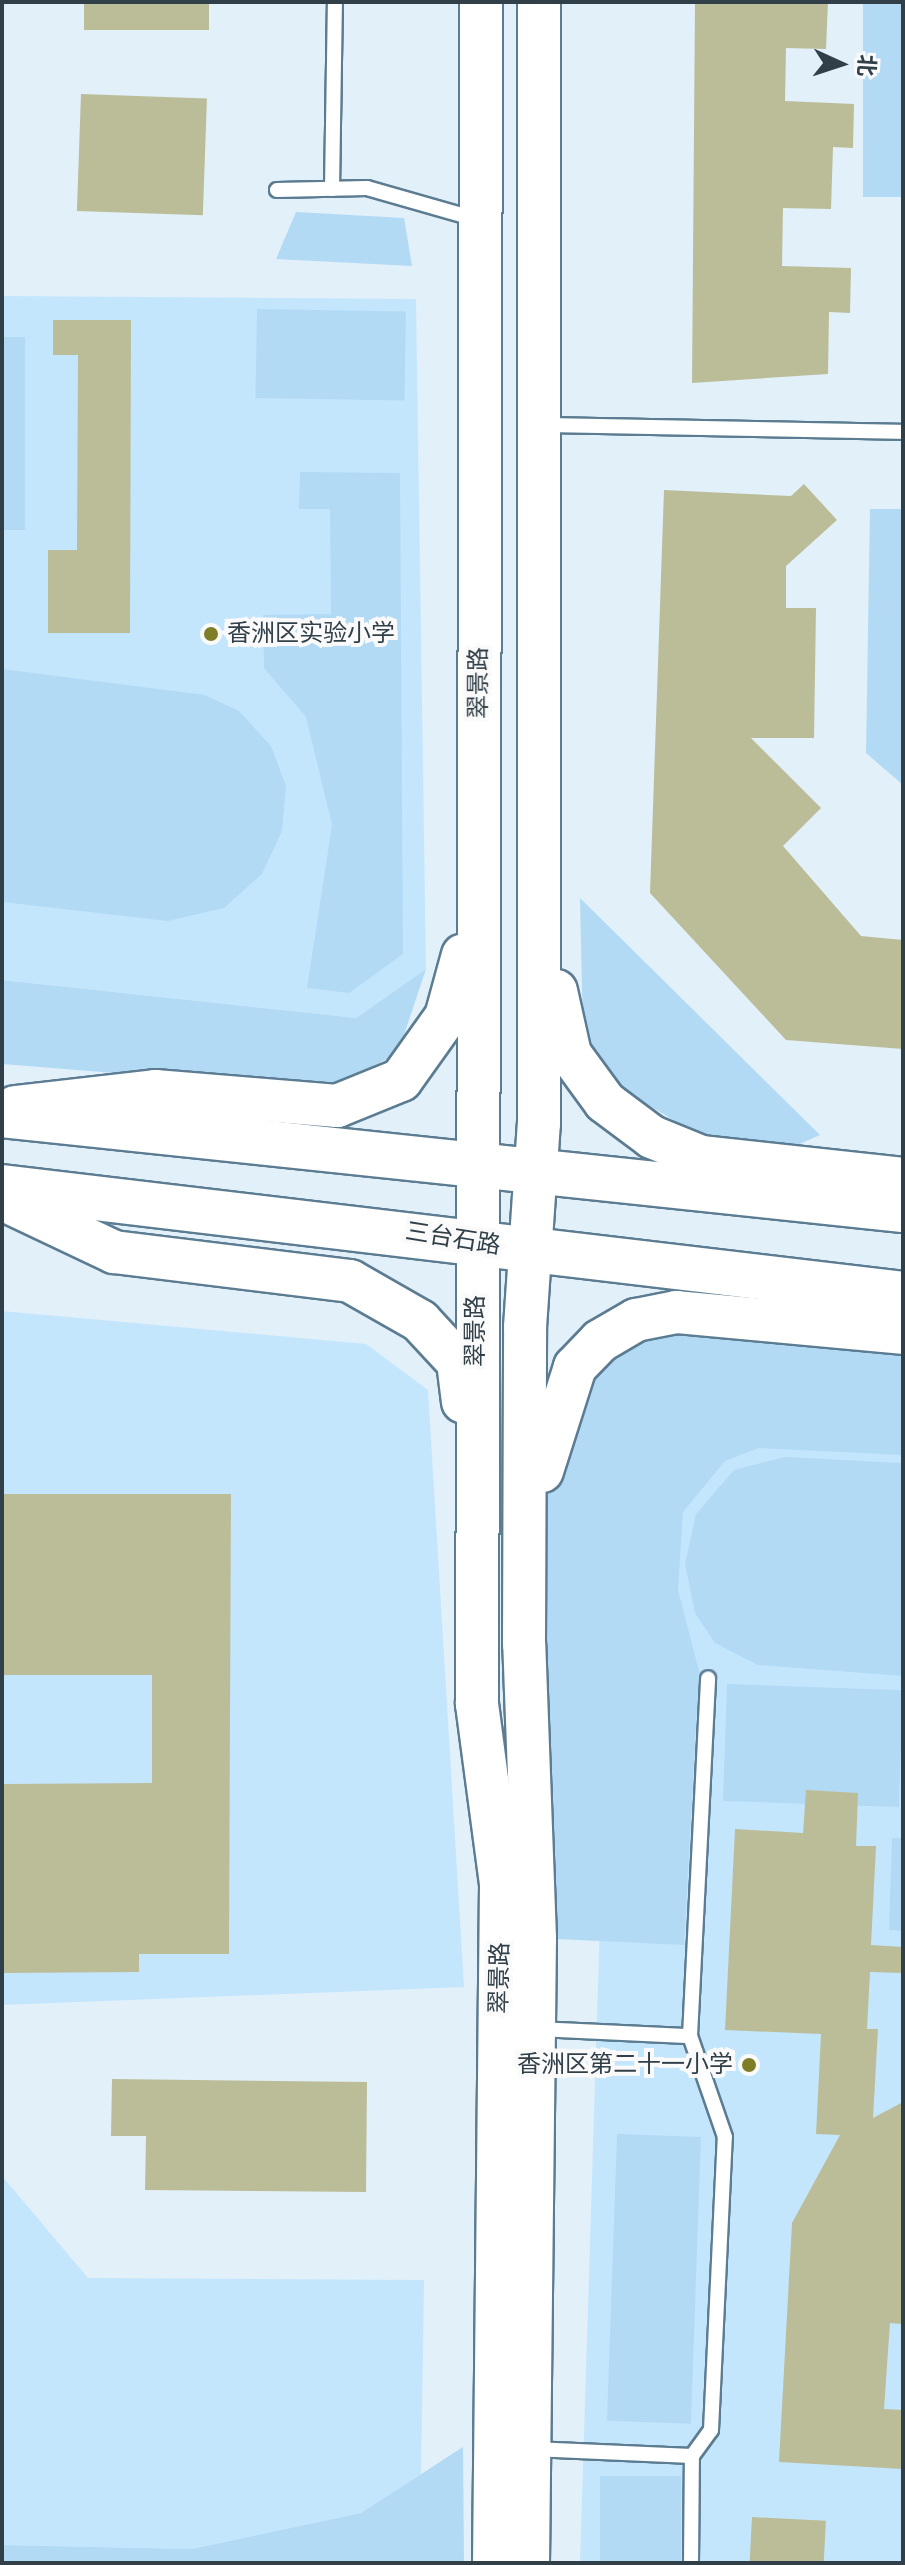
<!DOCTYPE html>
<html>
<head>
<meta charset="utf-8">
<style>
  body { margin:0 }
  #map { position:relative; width:905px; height:2565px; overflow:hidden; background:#e2f0f9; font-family:"Sofia Sans Condensed","Noto Sans SC",sans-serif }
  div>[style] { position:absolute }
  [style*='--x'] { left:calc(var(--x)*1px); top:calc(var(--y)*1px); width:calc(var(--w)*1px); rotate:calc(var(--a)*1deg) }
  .built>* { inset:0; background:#c4e6fd }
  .green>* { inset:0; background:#b2daf5; transform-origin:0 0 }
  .building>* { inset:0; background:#bbbd99; transform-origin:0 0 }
  .roads { filter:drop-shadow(2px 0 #5c7c92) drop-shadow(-2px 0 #5c7c92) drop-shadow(0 2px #5c7c92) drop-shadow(0 -2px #5c7c92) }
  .lane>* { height:14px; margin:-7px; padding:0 7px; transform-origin:7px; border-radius:7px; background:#fff }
  .secondary>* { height:42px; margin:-21px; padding:0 21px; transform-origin:21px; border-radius:21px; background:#fff }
  .primary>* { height:44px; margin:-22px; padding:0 22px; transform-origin:22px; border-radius:22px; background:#fff }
  .dots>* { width:22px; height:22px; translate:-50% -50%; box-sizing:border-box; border:4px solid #fafafa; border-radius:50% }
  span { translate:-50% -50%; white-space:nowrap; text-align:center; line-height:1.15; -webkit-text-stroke:8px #fafafa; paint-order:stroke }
  .poi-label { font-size:24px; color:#303f48 }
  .left { translate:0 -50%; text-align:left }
  .right { translate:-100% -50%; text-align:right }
  .street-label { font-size:24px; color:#303f48 }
  .frame { position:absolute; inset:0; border:4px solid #303f48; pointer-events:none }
  .north { position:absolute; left:801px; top:24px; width:80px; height:80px; -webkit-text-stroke:6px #fafafa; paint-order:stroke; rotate:93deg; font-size:22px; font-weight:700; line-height:32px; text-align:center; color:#303f48 }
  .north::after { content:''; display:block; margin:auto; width:28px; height:36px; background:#303f48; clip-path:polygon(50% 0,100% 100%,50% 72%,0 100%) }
</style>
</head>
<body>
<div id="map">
  <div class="built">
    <i style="clip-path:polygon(2px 296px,416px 299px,426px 969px,356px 1018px,2px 980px)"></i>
    <i style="clip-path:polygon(2px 1311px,366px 1344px,428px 1390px,464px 1987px,2px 2005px)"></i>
    <i style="clip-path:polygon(903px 1413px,903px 2563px,580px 2563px,611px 1567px,629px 1461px)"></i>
    <i style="clip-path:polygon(2px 2176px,88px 2278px,424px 2280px,421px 2474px,362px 2513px,192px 2549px,2px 2545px)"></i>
  </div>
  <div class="green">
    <i style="left:863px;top:2px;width:40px;height:195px"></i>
    <i style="clip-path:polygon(296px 212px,404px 218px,412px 266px,276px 259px)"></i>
    <i style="left:257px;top:309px;width:149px;height:89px;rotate:1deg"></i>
    <i style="left:2px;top:337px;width:23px;height:193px"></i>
    <i style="clip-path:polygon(300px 472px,400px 473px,403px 954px,349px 993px,307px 988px,332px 825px,306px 717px,264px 668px,263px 615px,331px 614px,330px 509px,299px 509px)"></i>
    <i style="clip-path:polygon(870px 509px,903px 509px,903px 785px,866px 753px)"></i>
    <i style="clip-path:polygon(2px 669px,205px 695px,239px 711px,271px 746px,286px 786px,282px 831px,262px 874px,224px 908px,168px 921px,2px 902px)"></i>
    <i style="clip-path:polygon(580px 898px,820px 1135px,786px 1150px,705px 1139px,615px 1085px,583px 1034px)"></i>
    <i style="clip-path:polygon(426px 969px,398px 1053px,328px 1090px,2px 1064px,2px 980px,356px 1018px)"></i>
    <i style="clip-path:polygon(615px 1331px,903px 1334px,903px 1455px,759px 1448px,725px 1461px,683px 1512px,678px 1590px,699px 1671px,684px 1945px,536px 1938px,543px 1473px)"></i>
    <i style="clip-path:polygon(785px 1457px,903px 1463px,903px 1676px,758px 1665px,715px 1643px,695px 1613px,685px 1564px,696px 1514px,734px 1470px)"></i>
    <i style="left:727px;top:1684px;width:176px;height:117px;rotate:2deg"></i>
    <i style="clip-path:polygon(892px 1838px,903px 1838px,903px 1931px,889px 1930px)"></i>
    <i style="left:617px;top:2134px;width:84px;height:287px;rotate:2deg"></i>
    <i style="clip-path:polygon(463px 2447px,464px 2563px,2px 2563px,2px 2545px,192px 2549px,361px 2513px)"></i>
    <i style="left:600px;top:2476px;width:81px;height:87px"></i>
  </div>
  <div class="building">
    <i style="left:84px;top:2px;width:125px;height:28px"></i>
    <i style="clip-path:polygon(695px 2px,828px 2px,826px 49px,786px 48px,785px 101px,854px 104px,853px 148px,833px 147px,831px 209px,783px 208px,782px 266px,851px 268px,850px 313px,829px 312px,828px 374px,692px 383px)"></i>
    <i style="left:81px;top:94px;width:126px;height:117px;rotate:2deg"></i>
    <i style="clip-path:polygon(53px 320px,131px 320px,130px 633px,48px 633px,48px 550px,77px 550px,78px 355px,53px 355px)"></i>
    <i style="clip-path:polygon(804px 484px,837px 520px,786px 566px,786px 608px,816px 608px,814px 738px,751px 738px,821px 808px,783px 846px,861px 936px,903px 940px,903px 1049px,786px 1040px,650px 893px,664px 490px,791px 496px)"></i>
    <i style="clip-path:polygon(2px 1494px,231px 1494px,229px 1954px,139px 1954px,139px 1972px,2px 1973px,2px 1784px,152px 1783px,152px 1675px,2px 1675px)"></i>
    <i style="clip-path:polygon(806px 1790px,858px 1793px,856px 1846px,876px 1846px,871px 1945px,903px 1947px,903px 1973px,870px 1972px,867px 2029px,878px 2029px,873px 2118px,903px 2102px,903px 2324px,890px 2323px,884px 2409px,903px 2410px,903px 2469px,779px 2462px,792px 2223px,840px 2135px,816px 2134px,821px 2034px,725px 2030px,735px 1829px,803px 1833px)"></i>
    <i style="clip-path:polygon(112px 2079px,367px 2082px,366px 2192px,145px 2190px,146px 2136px,111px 2136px)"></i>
    <i style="left:752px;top:2517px;width:74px;height:46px;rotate:3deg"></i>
  </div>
  <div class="roads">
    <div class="lane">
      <i style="--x:332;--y:189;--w:187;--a:-89.1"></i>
      <i style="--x:277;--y:190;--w:90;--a:-1.3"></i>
      <i style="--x:367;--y:188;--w:113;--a:15.9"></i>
      <i style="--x:541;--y:425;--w:362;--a:1.1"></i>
      <i style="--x:539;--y:2029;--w:151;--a:2.7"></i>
      <i style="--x:690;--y:2036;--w:358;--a:-87.1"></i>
      <i style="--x:532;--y:2449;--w:160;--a:2.5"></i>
      <i style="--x:692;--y:2456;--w:32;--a:-54"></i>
      <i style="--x:711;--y:2430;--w:293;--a:-87.3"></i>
      <i style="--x:725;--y:2137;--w:107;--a:-109.1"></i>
      <i style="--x:691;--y:2563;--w:107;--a:-89.5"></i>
    </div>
    <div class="secondary">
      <i style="--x:481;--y:2;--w:1702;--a:90.13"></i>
      <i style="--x:477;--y:1704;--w:183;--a:82.4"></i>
      <i style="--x:501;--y:1885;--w:678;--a:90.59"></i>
      <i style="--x:556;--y:991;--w:65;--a:77.5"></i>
      <i style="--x:570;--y:1054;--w:59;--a:53.9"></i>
      <i style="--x:605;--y:1102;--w:59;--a:36.7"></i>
      <i style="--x:652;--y:1137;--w:53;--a:22.2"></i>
      <i style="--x:701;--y:1157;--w:203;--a:6.2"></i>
      <i style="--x:15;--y:1107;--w:141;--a:-6.5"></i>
      <i style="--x:155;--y:1091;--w:183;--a:4.7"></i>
      <i style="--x:337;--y:1106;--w:69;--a:-22.1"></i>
      <i style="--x:401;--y:1080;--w:77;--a:-54.5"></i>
      <i style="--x:446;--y:1017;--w:64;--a:-74.7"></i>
      <i style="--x:2;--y:1199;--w:124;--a:25.3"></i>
      <i style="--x:114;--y:1252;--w:238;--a:7"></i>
      <i style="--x:350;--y:1281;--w:81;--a:29.7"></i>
      <i style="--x:420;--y:1321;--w:56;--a:47.2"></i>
      <i style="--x:458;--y:1362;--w:40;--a:82.9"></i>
      <i style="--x:542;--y:1471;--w:109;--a:-72.4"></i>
      <i style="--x:575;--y:1367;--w:36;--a:-46"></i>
      <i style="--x:600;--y:1341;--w:42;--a:-30.3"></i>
      <i style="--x:636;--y:1320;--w:42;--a:-11"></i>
      <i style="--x:677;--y:1312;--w:227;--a:5.3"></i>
      <i style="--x:528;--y:2563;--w:625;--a:-89.36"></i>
      <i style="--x:535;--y:1938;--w:294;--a:-92.1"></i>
      <i style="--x:524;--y:1644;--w:317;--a:-89.8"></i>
      <i style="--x:525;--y:1327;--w:204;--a:-86.1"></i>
      <i style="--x:539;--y:1123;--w:1121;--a:-90"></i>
    </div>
    <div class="primary">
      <i style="--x:2;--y:1115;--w:906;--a:6.02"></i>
      <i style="--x:2;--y:1187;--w:907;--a:6.77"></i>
    </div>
  </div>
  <div class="dots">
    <i style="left:211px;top:634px;background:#7e7e27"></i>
    <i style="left:749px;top:2065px;background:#7e7e27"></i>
  </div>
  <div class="poi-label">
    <span class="left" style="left:227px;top:634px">香洲区实验小学</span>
    <span class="right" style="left:733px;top:2065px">香洲区第二十一小学</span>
  </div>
  <div class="street-label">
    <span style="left:479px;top:683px;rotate:-90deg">翠景路</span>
    <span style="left:453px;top:1239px;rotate:9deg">三台石路</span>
    <span style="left:476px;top:1331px;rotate:-90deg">翠景路</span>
    <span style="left:500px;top:1978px;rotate:-89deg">翠景路</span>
  </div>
  <div class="frame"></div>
  <div class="north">北</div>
</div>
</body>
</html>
